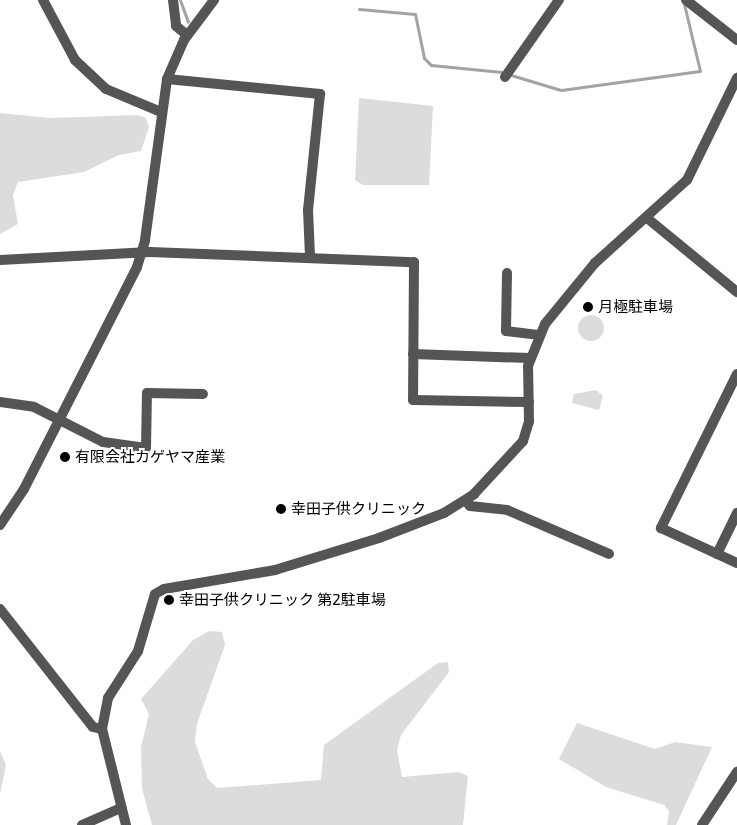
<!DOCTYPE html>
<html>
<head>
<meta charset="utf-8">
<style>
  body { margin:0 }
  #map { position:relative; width:737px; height:825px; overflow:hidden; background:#fff; font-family:"Exo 2","Noto Sans JP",sans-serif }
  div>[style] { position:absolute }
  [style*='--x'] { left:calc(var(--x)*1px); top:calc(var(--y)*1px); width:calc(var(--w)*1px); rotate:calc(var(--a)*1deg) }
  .green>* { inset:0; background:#dcdcdc }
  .round { border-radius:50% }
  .stream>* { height:3px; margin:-1.5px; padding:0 1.5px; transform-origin:1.5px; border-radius:1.5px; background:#a3a3a3 }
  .minor>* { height:10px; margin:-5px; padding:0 5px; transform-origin:5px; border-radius:5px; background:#555 }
  .dots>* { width:14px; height:14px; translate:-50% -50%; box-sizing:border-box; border:2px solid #fff; border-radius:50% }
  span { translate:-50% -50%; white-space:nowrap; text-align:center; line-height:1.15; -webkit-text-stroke:4px #fff; paint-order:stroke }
  .poi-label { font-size:15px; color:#000 }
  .left { translate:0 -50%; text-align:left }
</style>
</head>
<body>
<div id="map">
  <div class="green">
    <i style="clip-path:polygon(359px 98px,433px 106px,429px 185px,363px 185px,355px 180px)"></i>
    <i style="clip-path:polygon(0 113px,51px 118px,138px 115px,146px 118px,149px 127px,141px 151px,119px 155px,84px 172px,18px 182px,13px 195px,18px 224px,0 234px)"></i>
    <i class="round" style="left:578px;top:315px;width:26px;height:26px"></i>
    <i style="clip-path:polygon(596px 390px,603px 396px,599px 410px,572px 403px,574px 394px)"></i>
    <i style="clip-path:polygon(209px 631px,222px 632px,225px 645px,197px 724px,195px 742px,208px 779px,217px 788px,321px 780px,324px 745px,438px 663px,448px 662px,449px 672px,401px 735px,397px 750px,402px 777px,459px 772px,468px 776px,463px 825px,152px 825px,142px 789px,141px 747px,149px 714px,141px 699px,193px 640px)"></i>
    <i style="clip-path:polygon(577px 723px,655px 749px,675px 742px,712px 747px,676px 825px,667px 825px,669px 811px,664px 805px,606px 787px,559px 759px)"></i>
    <i style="clip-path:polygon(0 751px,6px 765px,0 794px)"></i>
  </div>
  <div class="stream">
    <i style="--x:180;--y:0;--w:23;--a:70"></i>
    <i style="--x:359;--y:9;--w:56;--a:5.1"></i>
    <i style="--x:415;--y:14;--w:45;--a:78.4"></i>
    <i style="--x:424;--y:58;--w:10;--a:45"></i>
    <i style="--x:431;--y:65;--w:71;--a:5.6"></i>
    <i style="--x:511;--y:75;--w:52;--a:16.7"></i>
    <i style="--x:561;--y:90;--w:140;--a:-7.8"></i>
    <i style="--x:700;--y:71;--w:69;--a:-103.4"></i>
  </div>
  <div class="minor">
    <i style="--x:43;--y:0;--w:68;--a:61.9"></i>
    <i style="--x:75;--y:60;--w:42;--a:43.1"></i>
    <i style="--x:106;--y:89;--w:60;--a:22.7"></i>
    <i style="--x:173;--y:0;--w:26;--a:83"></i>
    <i style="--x:176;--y:26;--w:14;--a:39"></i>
    <i style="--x:686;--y:0;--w:65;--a:38.1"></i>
    <i style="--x:505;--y:77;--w:94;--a:-55"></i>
    <i style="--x:167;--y:79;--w:154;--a:5.6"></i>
    <i style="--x:320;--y:94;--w:117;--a:95.9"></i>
    <i style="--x:308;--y:210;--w:46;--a:87.5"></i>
    <i style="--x:647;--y:218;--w:117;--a:39.4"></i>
    <i style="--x:0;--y:260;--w:150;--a:-3.1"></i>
    <i style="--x:150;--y:252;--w:264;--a:2.2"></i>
    <i style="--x:414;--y:262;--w:138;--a:90.4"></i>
    <i style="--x:413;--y:400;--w:116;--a:1"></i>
    <i style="--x:507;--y:273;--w:58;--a:91"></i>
    <i style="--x:506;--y:331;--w:32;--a:7"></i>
    <i style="--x:413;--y:354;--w:117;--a:2"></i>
    <i style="--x:737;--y:374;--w:172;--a:116.3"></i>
    <i style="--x:661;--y:528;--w:84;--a:24.7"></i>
    <i style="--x:0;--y:402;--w:34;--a:8"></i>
    <i style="--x:34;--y:407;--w:77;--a:26.9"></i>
    <i style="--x:103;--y:442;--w:43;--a:7.9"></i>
    <i style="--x:146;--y:448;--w:55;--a:-89"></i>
    <i style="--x:147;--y:393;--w:56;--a:1"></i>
    <i style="--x:466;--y:501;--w:6;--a:51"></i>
    <i style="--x:470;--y:506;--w:37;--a:6"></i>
    <i style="--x:507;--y:510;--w:111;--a:23.3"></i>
    <i style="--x:0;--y:525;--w:43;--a:-56.3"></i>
    <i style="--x:24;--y:489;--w:249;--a:-63"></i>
    <i style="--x:137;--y:267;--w:28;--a:-73"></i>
    <i style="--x:145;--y:240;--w:162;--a:-82.2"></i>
    <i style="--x:167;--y:79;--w:43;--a:-66.4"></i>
    <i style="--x:184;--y:40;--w:50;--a:-53.1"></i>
    <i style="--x:717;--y:554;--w:46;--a:-64"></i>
    <i style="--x:0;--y:609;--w:150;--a:51.8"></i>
    <i style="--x:93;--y:727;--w:9;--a:13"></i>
    <i style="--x:82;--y:825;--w:43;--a:-23.6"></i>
    <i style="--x:126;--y:825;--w:99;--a:-104"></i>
    <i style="--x:102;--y:729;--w:32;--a:-79"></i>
    <i style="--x:108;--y:698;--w:56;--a:-57.4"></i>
    <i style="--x:138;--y:651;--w:59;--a:-73.4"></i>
    <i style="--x:155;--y:594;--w:10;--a:-29"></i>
    <i style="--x:164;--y:589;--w:113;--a:-9.7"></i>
    <i style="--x:275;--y:570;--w:109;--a:-17.1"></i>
    <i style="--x:379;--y:538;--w:70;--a:-21"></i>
    <i style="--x:444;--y:513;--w:36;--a:-32"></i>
    <i style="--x:474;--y:494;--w:72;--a:-47.2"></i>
    <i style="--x:523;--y:441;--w:21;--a:-73"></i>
    <i style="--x:529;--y:421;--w:55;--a:-91"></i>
    <i style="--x:528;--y:366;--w:45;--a:-68"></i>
    <i style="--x:545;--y:324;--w:79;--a:-50.7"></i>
    <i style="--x:595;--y:263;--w:124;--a:-42.1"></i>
    <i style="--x:687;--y:180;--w:114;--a:-63.9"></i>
    <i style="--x:702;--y:825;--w:64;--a:-56.6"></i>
  </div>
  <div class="dots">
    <i style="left:588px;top:307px;background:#000"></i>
    <i style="left:65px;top:457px;background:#000"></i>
    <i style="left:281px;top:509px;background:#000"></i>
    <i style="left:169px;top:600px;background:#000"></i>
  </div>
  <div class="poi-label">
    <span class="left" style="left:598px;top:307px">月極駐車場</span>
    <span class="left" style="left:75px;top:457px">有限会社カゲヤマ産業</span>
    <span class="left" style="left:291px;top:509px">幸田子供クリニック</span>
    <span class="left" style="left:179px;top:600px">幸田子供クリニック 第2駐車場</span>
  </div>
</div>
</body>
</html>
